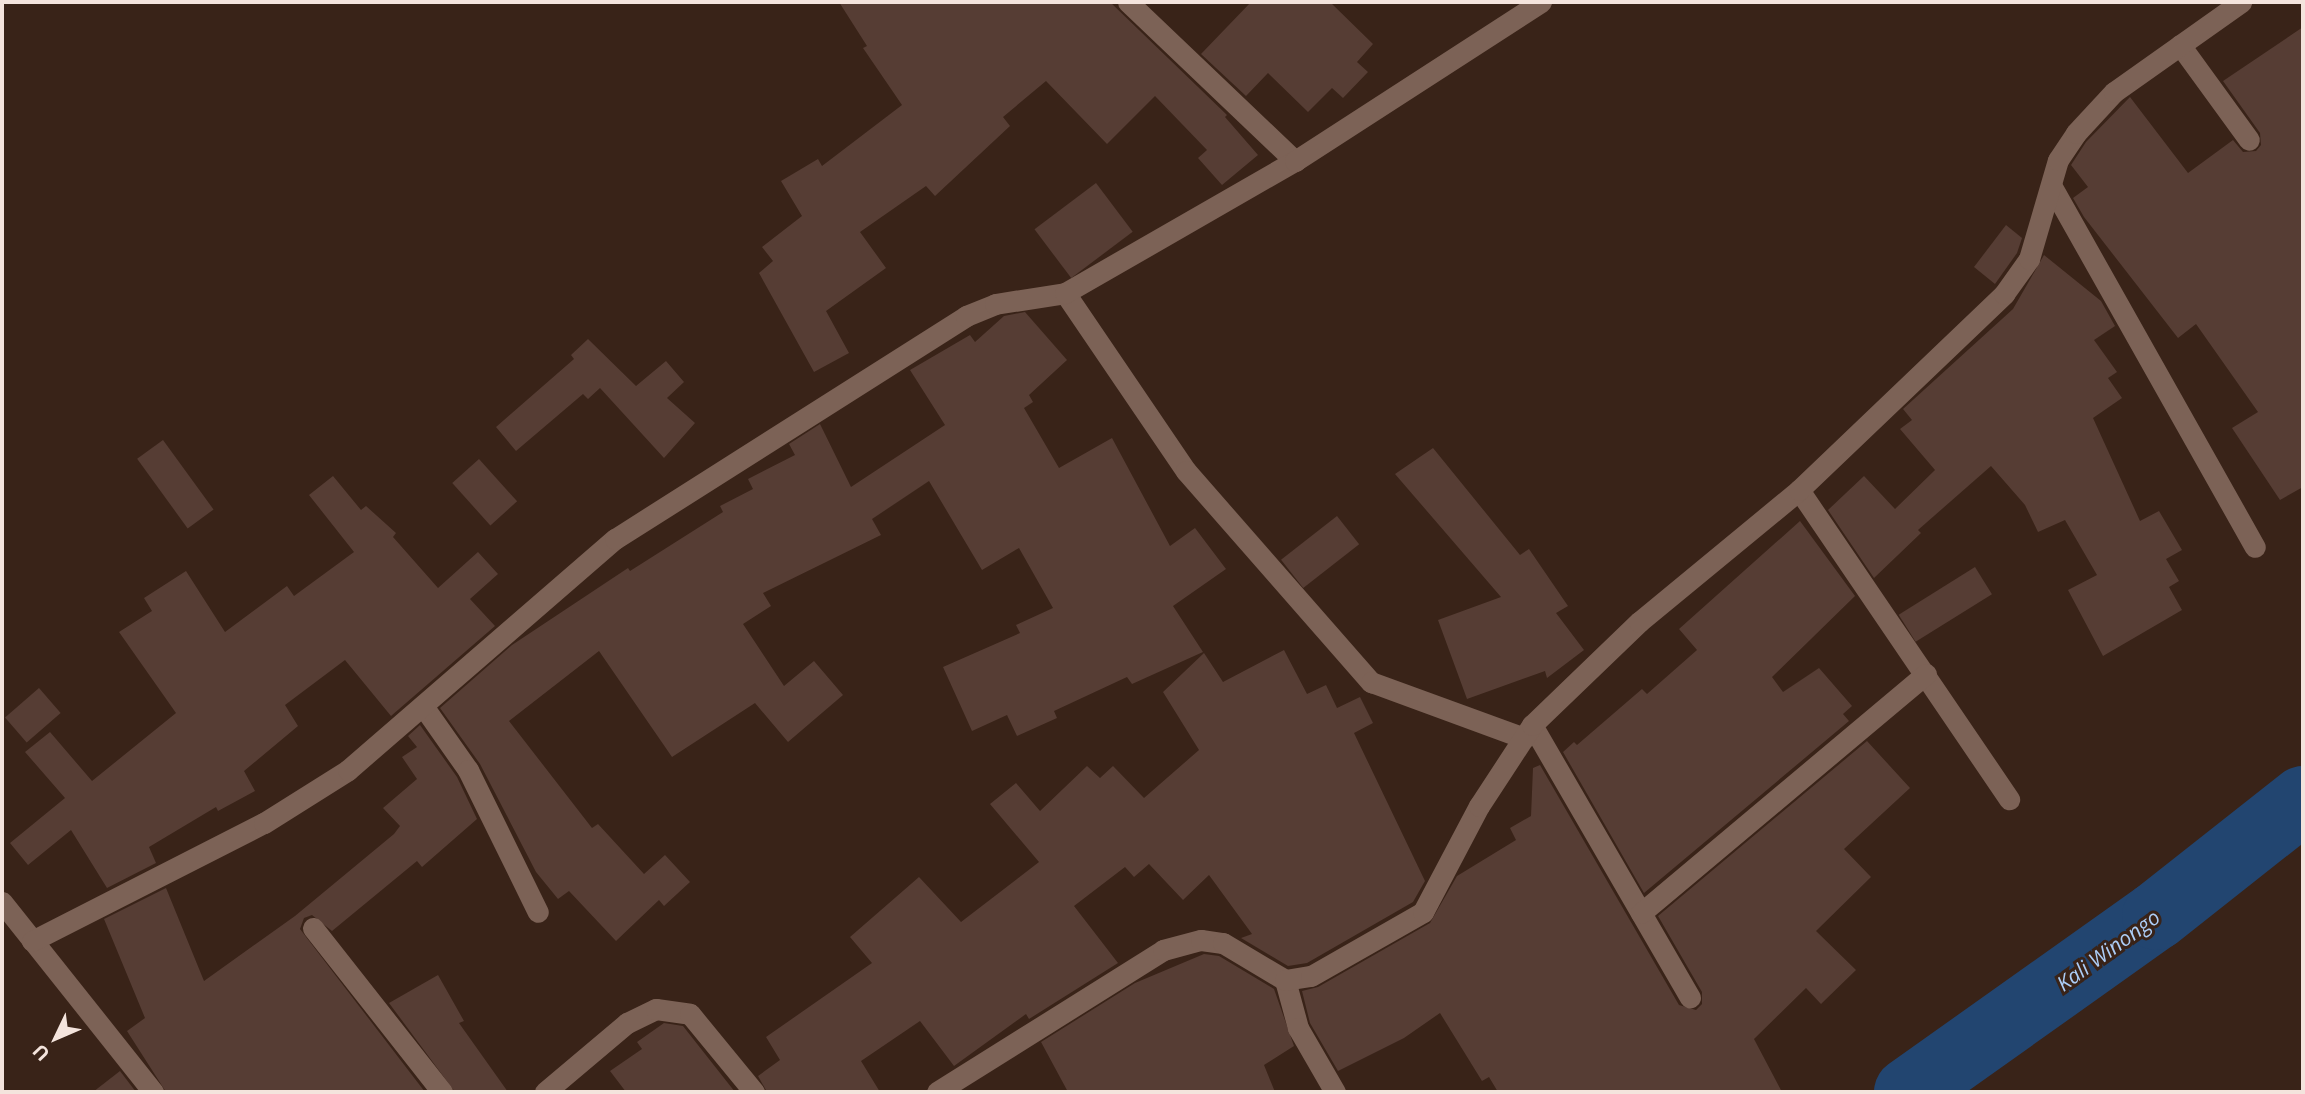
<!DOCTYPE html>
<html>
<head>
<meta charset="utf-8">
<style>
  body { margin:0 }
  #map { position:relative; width:2305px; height:1094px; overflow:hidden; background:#392318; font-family:"Open Sans",sans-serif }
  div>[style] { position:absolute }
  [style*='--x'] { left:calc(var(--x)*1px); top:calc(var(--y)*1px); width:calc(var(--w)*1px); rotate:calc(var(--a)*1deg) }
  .river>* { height:68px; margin:-34px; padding:0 34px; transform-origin:34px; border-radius:34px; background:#224570 }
  .building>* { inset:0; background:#563d34; transform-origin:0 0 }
  .street>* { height:21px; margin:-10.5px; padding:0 10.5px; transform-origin:10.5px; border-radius:10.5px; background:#7c6256 }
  span { translate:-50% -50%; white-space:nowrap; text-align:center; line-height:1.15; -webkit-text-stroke:6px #392318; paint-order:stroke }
  .water-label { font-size:21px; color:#accdf6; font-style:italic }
  .frame { position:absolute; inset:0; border:4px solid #f4e4dd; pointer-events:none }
  .north { position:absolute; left:21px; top:1003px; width:70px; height:70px; -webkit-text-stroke:5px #392318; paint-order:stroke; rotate:226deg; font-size:19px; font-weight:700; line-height:28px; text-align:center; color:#f4e4dd }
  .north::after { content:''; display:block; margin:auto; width:24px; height:32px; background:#f4e4dd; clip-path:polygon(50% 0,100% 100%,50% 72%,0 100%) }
</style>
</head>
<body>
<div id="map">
  <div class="river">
    <i style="--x:1908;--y:1092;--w:304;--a:-35.4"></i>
    <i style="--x:2156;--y:916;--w:187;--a:-38.3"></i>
  </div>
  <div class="building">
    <i style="clip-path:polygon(839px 2px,1110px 2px,1227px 115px,1225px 117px,1258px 155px,1222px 185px,1198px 158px,1207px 150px,1155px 96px,1107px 144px,1046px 81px,1003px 117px,1010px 126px,935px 196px,926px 186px,860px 232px,886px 268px,826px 311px,849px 353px,814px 372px,759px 273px,773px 261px,762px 247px,802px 216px,781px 181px,818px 159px,822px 166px,902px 105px,863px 48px,867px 46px)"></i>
    <i style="clip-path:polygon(1251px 2px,1330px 2px,1373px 44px,1357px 62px,1368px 72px,1343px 98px,1332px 88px,1308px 112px,1268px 73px,1246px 96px,1201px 54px)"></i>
    <i style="clip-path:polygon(2303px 27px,2303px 487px,2280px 500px,2232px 428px,2258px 412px,2196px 324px,2178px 338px,2084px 217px,2073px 198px,2088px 187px,2071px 165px,2086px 142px,2130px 97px,2188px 173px,2233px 140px,2243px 152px,2256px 151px,2261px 145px,2260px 133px,2223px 81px)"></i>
    <i style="left:1096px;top:183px;width:61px;height:77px;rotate:53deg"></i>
    <i style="clip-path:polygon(2006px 225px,2022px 238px,2017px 253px,1995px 284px,1974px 267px)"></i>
    <i style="clip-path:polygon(2044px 255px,2101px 301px,2115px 326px,2094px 340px,2117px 372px,2108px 378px,2122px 398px,2093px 418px,2140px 521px,2159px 511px,2182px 550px,2166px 559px,2179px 581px,2169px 587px,2182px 610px,2103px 656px,2068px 590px,2097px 575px,2065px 520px,2038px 532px,2025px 505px,1991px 466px,1918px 530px,1921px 533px,1874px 578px,1828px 510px,1864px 476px,1895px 509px,1935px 470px,1900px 429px,1912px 420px,1903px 409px,2013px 309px)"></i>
    <i style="clip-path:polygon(1025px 312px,1067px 360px,1029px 395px,1033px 402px,1024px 408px,1059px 468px,1112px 438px,1170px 546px,1195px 528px,1226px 569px,1173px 606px,1203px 652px,1132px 684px,1127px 677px,1054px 711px,1057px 718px,1017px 736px,1007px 715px,972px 731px,943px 667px,1020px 633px,1016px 625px,1053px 608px,1019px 548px,982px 570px,929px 481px,872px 519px,881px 535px,763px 593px,771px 606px,743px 624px,784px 686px,814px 661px,843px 695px,788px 742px,755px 703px,672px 757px,599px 651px,509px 721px,592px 828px,598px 824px,644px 874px,665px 855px,690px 882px,664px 906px,659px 900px,616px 941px,569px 891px,558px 899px,536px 872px,480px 764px,440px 708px,512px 645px,628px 568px,630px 571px,723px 512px,720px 506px,753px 489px,748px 479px,795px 455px,789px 444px,820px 424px,851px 487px,945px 425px,910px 370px,970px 335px,975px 342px,1004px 316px)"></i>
    <i style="clip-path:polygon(588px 339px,636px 386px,666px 361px,684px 382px,667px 398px,695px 423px,664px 458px,600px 388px,588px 399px,583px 394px,516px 451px,496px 427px,574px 359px,571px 355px)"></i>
    <i style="left:163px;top:440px;width:86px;height:32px;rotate:54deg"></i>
    <i style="clip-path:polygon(1433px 448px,1520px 555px,1529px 549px,1568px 606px,1556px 613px,1584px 650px,1547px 678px,1545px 671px,1467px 699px,1438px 620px,1501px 597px,1395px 474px)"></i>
    <i style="left:479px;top:459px;width:57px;height:36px;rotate:48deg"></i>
    <i style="clip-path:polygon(333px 476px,361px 510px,366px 506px,396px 533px,393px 537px,438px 588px,478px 552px,498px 574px,470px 599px,495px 626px,391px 716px,345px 660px,285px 705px,298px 726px,244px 771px,255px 791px,218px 811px,216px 807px,149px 847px,156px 863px,107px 888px,71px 830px,28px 865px,10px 843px,65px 798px,25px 752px,50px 732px,92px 781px,176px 713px,119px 632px,152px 611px,144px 598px,186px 571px,225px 632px,287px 586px,294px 596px,354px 552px,309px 495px)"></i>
    <i style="left:1337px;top:516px;width:36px;height:71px;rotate:52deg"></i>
    <i style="clip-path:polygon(1800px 521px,1855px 596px,1772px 677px,1783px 692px,1819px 668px,1852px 706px,1843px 714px,1849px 721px,1644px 893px,1563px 752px,1574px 742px,1577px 745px,1642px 689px,1647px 694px,1697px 650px,1679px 629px)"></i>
    <i style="left:1975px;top:567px;width:32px;height:90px;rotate:58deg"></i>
    <i style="clip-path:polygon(1284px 650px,1307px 694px,1326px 685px,1337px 708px,1360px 697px,1373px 723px,1354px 733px,1425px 881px,1413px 902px,1307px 963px,1288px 966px,1241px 938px,1252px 934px,1209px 875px,1183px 900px,1149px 864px,1134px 877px,1125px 867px,1074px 906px,1118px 963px,1029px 1019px,1026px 1014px,954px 1066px,920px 1021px,861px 1061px,880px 1092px,767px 1092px,758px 1076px,780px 1060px,766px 1037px,872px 963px,850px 937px,919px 877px,961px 922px,1039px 862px,990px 804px,1016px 783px,1040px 811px,1087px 766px,1100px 778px,1113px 766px,1144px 798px,1199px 750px,1163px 692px,1204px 653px,1223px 682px)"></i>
    <i style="left:39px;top:688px;width:33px;height:45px;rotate:49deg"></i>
    <i style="clip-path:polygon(420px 725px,457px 777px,477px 819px,422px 867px,417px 861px,332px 931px,312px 915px,304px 918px,300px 929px,425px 1092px,166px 1092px,127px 1031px,145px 1018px,104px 919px,166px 888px,204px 981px,295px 916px,394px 834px,400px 826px,383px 808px,417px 779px,402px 757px,417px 747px,408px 736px)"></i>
    <i style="clip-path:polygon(1867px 741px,1910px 788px,1844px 849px,1871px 877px,1816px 931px,1856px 970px,1821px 1004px,1806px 988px,1754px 1039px,1782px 1092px,1498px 1092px,1489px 1077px,1482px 1081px,1440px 1013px,1404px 1038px,1338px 1071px,1310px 1023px,1302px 991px,1318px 987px,1430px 923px,1457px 876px,1516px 840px,1510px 828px,1531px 816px,1533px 768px,1540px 765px,1679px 1005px,1696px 1010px,1702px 1004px,1702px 992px,1658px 916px)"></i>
    <i style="clip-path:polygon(1204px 954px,1219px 956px,1274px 989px,1294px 1046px,1264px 1065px,1275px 1092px,1068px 1092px,1041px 1042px,1135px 983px)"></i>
    <i style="clip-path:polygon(438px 975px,464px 1021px,459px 1023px,508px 1092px,455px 1092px,389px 1003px)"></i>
    <i style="clip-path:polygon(664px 1023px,683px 1026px,735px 1092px,626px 1092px,610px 1071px,642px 1049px,637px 1042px)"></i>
    <i style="clip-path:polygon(120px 1071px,136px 1092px,93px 1092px)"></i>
  </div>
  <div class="street">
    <i style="--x:1128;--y:2;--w:231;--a:43.6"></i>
    <i style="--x:2180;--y:45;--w:117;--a:54"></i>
    <i style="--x:2052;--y:187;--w:413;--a:60.6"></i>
    <i style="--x:1065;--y:293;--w:215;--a:55.8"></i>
    <i style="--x:1186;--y:471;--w:281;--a:48.8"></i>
    <i style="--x:1371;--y:682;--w:163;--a:20.1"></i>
    <i style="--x:1799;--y:490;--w:374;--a:55.8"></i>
    <i style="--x:423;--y:706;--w:78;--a:54.9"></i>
    <i style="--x:468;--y:770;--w:158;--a:63.8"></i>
    <i style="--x:1532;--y:725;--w:315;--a:59.9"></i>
    <i style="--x:2;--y:902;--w:243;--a:51.5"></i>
    <i style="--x:1641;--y:913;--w:372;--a:-40"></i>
    <i style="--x:313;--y:928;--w:209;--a:51.8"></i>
    <i style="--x:32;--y:941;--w:260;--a:-27"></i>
    <i style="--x:264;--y:823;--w:99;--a:-32.2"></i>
    <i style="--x:348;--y:770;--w:353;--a:-40.9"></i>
    <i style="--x:615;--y:539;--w:416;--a:-32.4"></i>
    <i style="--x:966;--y:316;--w:31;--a:-22"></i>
    <i style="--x:995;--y:304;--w:71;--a:-8.9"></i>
    <i style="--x:1065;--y:293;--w:265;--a:-29.9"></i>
    <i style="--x:1295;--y:161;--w:293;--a:-32.9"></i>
    <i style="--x:1285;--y:980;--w:50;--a:74.8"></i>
    <i style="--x:1298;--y:1028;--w:74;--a:60"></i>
    <i style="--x:545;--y:1092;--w:107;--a:-40.1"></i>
    <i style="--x:627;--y:1023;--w:32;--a:-26"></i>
    <i style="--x:656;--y:1009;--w:34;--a:8"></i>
    <i style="--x:690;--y:1014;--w:101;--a:50.6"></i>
    <i style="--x:937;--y:1092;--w:267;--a:-32.1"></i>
    <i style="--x:1163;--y:950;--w:39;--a:-15"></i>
    <i style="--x:1201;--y:940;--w:22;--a:8"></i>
    <i style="--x:1223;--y:943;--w:72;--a:30.8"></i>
    <i style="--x:1285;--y:980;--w:26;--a:-9"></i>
    <i style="--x:1311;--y:976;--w:129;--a:-29.7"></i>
    <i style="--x:1423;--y:912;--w:120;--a:-62.2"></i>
    <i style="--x:1479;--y:806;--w:97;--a:-56.8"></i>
    <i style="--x:1532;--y:725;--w:149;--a:-43.9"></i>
    <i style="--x:1639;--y:622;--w:207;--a:-39.5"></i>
    <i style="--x:1799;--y:490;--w:284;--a:-43.7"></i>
    <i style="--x:2004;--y:294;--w:43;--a:-54.5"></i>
    <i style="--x:2029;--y:259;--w:103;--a:-73.7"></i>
    <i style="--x:2058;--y:160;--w:32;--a:-56"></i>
    <i style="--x:2076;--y:133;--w:56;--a:-47.2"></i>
    <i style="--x:2114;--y:92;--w:156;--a:-35.3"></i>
  </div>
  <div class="water-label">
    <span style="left:2108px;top:950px;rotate:-36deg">Kali Winongo</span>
  </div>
  <div class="frame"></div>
  <div class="north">U</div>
</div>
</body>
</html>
